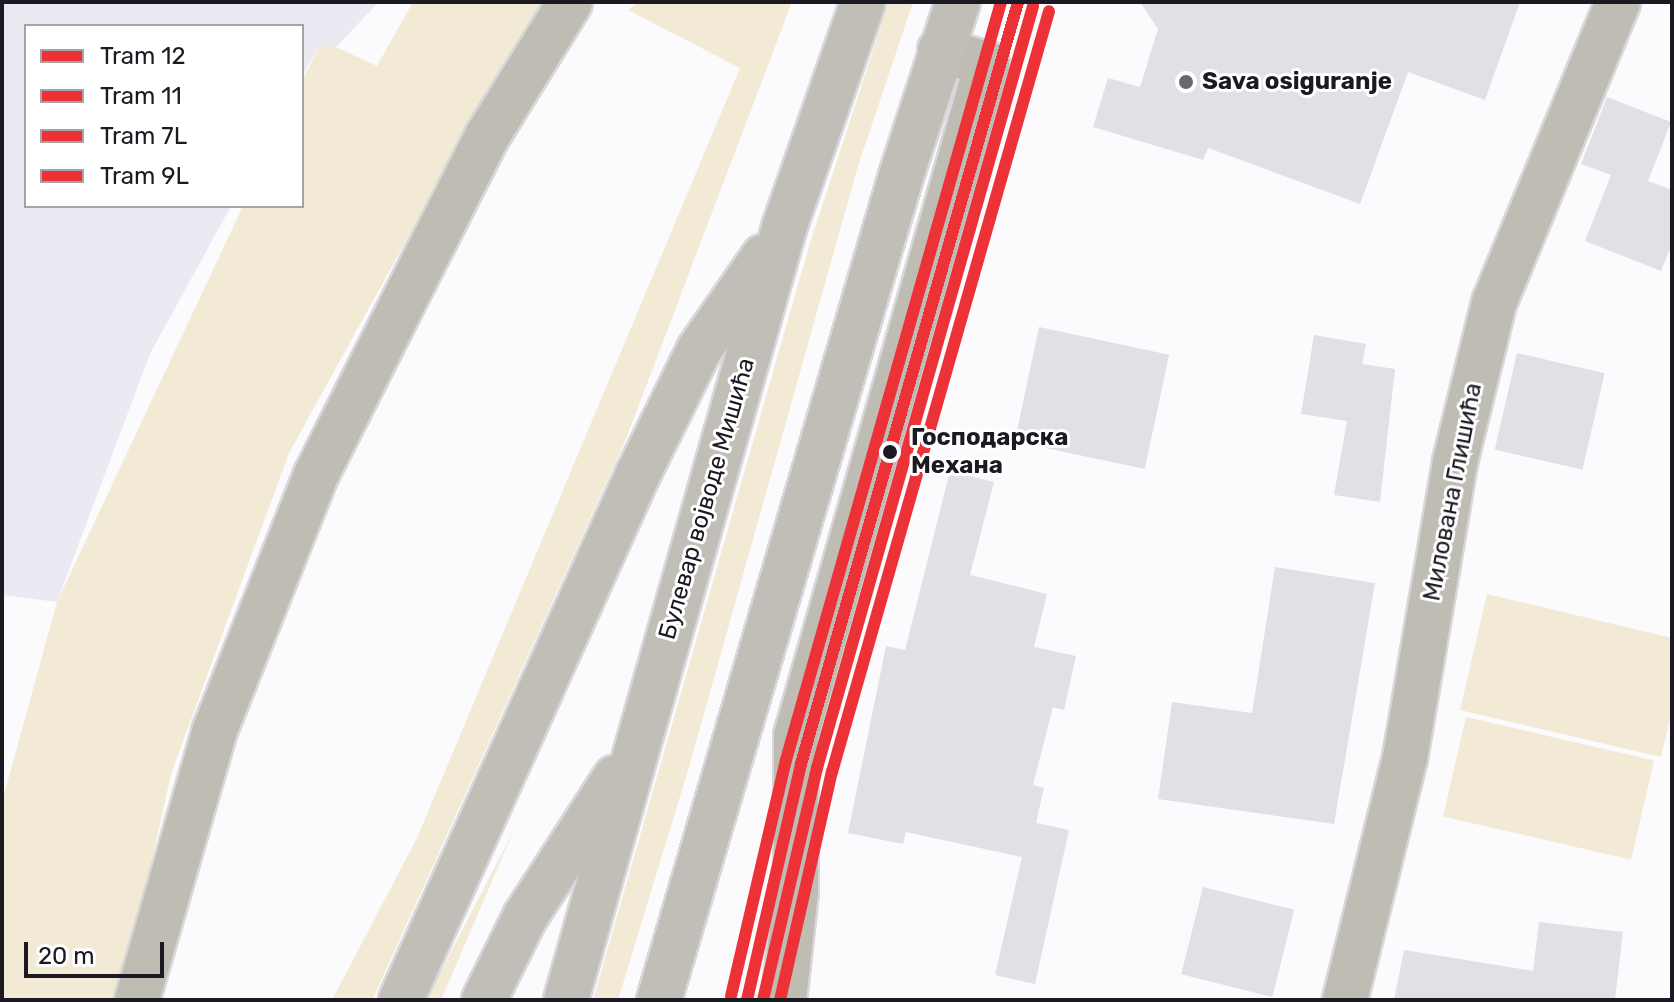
<!DOCTYPE html>
<html>
<head>
<meta charset="utf-8">
<style>
  body { margin:0 }
  #map { position:relative; width:1674px; height:1002px; overflow:hidden; background:#fbfafd; font-family:Rubik,sans-serif }
  div>[style] { position:absolute }
  [style*='--x'] { left:calc(var(--x)*1px); top:calc(var(--y)*1px); width:calc(var(--w)*1px); rotate:calc(var(--a)*1deg) }
  .built>* { inset:0; background:#ebeaf2 }
  .green>* { inset:0; background:#f2ead4; transform-origin:0 0 }
  .building>* { inset:0; background:#e1e0e5; transform-origin:0 0 }
  .roads { filter:drop-shadow(2px 0 #d7d7d9) drop-shadow(-2px 0 #d7d7d9) drop-shadow(0 2px #d7d7d9) drop-shadow(0 -2px #d7d7d9) }
  .street>* { height:44px; margin:-22px; padding:0 22px; transform-origin:22px; border-radius:22px; background:#bfbcb4 }
  .primary>* { height:44px; margin:-22px; padding:0 22px; transform-origin:22px; border-radius:22px; background:#c0beb6 }
  .tram-1>* { height:12px; margin:-6px; padding:0 6px; transform-origin:6px; border-radius:6px; background:#ed3237 }
  .tram-2>* { height:12px; margin:-6px; padding:0 6px; transform-origin:6px; border-radius:6px; background:#ed3237 }
  .tram-3>* { height:12px; margin:-6px; padding:0 6px; transform-origin:6px; border-radius:6px; background:#ed3237 }
  .tram-4>* { height:12px; margin:-6px; padding:0 6px; transform-origin:6px; border-radius:6px; background:#ed3237 }
  .dots>* { width:22px; height:22px; translate:-50% -50%; box-sizing:border-box; border:4px solid #fff; border-radius:50% }
  span { translate:-50% -50%; white-space:nowrap; text-align:center; line-height:1.15; -webkit-text-stroke:6px #fff; paint-order:stroke }
  .poi-label { font-size:24px; color:#1b1922; font-weight:700 }
  .left { translate:0 -50%; text-align:left }
  .stop-label { font-size:24px; color:#1b1922; font-weight:700 }
  .street-label { font-size:24px; color:#1b1922 }
  .frame { position:absolute; inset:0; border:4px solid #1b1922; pointer-events:none }
  .legend { position:absolute; left:24px; top:24px; width:280px; height:184px; box-sizing:border-box; background:#fff; border:2px solid #a4a3a7; margin:0; padding:10px 14px; list-style:none; font-size:24px; color:#1b1922 }
  .legend li { display:flex; align-items:center; gap:16px; height:40px }
  .legend b { width:40px; border:2px solid #a4a3a7 }
  .scale { position:absolute; left:24px; top:942px; width:140px; height:36px; box-sizing:border-box; border:4px solid #1b1922; border-top:0; padding-left:10px; font-size:24px; line-height:28px; white-space:nowrap; color:#1b1922; -webkit-text-stroke:6px #fff; paint-order:stroke }
</style>
</head>
<body>
<div id="map">
  <div class="built">
    <i style="clip-path:polygon(2px 2px,379px 2px,336px 47px,319px 46px,302px 76px,302px 26px,26px 26px,26px 206px,231px 206px,150px 354px,57px 602px,2px 595px)"></i>
  </div>
  <div class="green">
    <i style="clip-path:polygon(413px 2px,549px 2px,492px 85px,289px 453px,171px 774px,121px 1000px,2px 1000px,2px 802px,57px 602px,243px 206px,302px 206px,302px 81px,319px 46px,336px 47px,377px 66px)"></i>
    <i style="clip-path:polygon(638px 2px,792px 2px,626px 439px,389px 963px,372px 1000px,332px 1000px,417px 838px,740px 68px,628px 10px)"></i>
    <i style="clip-path:polygon(889px 2px,913px 2px,858px 166px,689px 767px,618px 1000px,593px 1000px,810px 243px)"></i>
    <i style="clip-path:polygon(1487px 594px,1672px 638px,1672px 711px,1661px 757px,1460px 710px)"></i>
    <i style="left:1466px;top:717px;width:193px;height:102px;rotate:13deg"></i>
    <i style="clip-path:polygon(514px 830px,441px 1000px,426px 1000px)"></i>
  </div>
  <div class="building">
    <i style="clip-path:polygon(1140px 2px,1520px 2px,1485px 100px,1408px 72px,1360px 204px,1208px 148px,1203px 160px,1093px 127px,1108px 78px,1140px 87px,1158px 29px)"></i>
    <i style="clip-path:polygon(1607px 97px,1671px 122px,1648px 181px,1672px 190px,1672px 244px,1661px 271px,1585px 241px,1611px 175px,1581px 164px)"></i>
    <i style="left:1039px;top:327px;width:133px;height:117px;rotate:12deg"></i>
    <i style="clip-path:polygon(1314px 335px,1366px 344px,1362px 364px,1395px 369px,1380px 502px,1334px 495px,1347px 421px,1301px 414px)"></i>
    <i style="left:1517px;top:353px;width:90px;height:99px;rotate:13deg"></i>
    <i style="clip-path:polygon(950px 471px,994px 482px,970px 575px,1047px 594px,1034px 647px,1076px 656px,1064px 710px,1053px 707px,1033px 785px,1044px 788px,1036px 823px,1069px 830px,1035px 984px,995px 975px,1022px 857px,906px 832px,903px 844px,848px 833px,886px 646px,905px 650px)"></i>
    <i style="clip-path:polygon(1275px 567px,1375px 583px,1334px 824px,1158px 799px,1172px 702px,1252px 713px)"></i>
    <i style="left:1203px;top:887px;width:94px;height:90px;rotate:14deg"></i>
    <i style="clip-path:polygon(1539px 922px,1623px 932px,1615px 1000px,1394px 1000px,1404px 950px,1533px 971px)"></i>
  </div>
  <div class="roads">
    <div class="street">
      <i style="--x:137;--y:1000;--w:281;--a:-73.9"></i>
      <i style="--x:215;--y:730;--w:274;--a:-68.4"></i>
      <i style="--x:316;--y:475;--w:381;--a:-63.2"></i>
      <i style="--x:488;--y:135;--w:156;--a:-58.3"></i>
      <i style="--x:784;--y:1000;--w:109;--a:-83.7"></i>
      <i style="--x:796;--y:892;--w:156;--a:-90"></i>
      <i style="--x:796;--y:736;--w:699;--a:-74.13"></i>
      <i style="--x:987;--y:64;--w:49;--a:-163.4"></i>
      <i style="--x:1345;--y:1000;--w:249;--a:-76.1"></i>
      <i style="--x:1405;--y:758;--w:300;--a:-80.4"></i>
      <i style="--x:1455;--y:462;--w:164;--a:-76.2"></i>
      <i style="--x:1494;--y:303;--w:326;--a:-67.6"></i>
    </div>
    <div class="primary">
      <i style="--x:401;--y:1000;--w:577;--a:-65.75"></i>
      <i style="--x:638;--y:474;--w:138;--a:-63.8"></i>
      <i style="--x:699;--y:350;--w:114;--a:-55.3"></i>
      <i style="--x:484;--y:1000;--w:93;--a:-63.7"></i>
      <i style="--x:525;--y:917;--w:166;--a:-57.1"></i>
      <i style="--x:566;--y:1000;--w:805;--a:-74.22"></i>
      <i style="--x:785;--y:225;--w:236;--a:-70.7"></i>
      <i style="--x:659;--y:1000;--w:859;--a:-73.63"></i>
      <i style="--x:901;--y:176;--w:183;--a:-71.9"></i>
    </div>
  </div>
  <div class="tram-1">
    <i style="--x:747;--y:1000;--w:242;--a:-77.1"></i>
    <i style="--x:801;--y:764;--w:792;--a:-74.1"></i>
  </div>
  <div class="tram-2">
    <i style="--x:763;--y:1000;--w:238;--a:-76.9"></i>
    <i style="--x:817;--y:768;--w:792;--a:-74.17"></i>
  </div>
  <div class="tram-3">
    <i style="--x:731;--y:996;--w:242;--a:-76.9"></i>
    <i style="--x:786;--y:760;--w:788;--a:-74.16"></i>
  </div>
  <div class="tram-4">
    <i style="--x:780;--y:1000;--w:234;--a:-77.2"></i>
    <i style="--x:832;--y:772;--w:791;--a:-74.08"></i>
  </div>
  <div class="dots">
    <i style="left:1186px;top:82px;background:#69686f"></i>
    <i style="left:890px;top:452px;background:#1b1922"></i>
  </div>
  <div class="poi-label">
    <span class="left" style="left:1202px;top:82px">Sava osiguranje</span>
  </div>
  <div class="stop-label">
    <span class="left" style="left:911px;top:452px">Господарска<br>Механа</span>
  </div>
  <div class="street-label">
    <span style="left:1453px;top:492px;rotate:-79deg">Милована Глишића</span>
    <span style="left:707px;top:499px;rotate:-74deg">Булевар војводе Мишића</span>
  </div>
  <div class="frame"></div>
  <ul class="legend">
  <li><b style="height:10px;background:#ed3237"></b>Tram 12</li>
  <li><b style="height:10px;background:#ed3237"></b>Tram 11</li>
  <li><b style="height:10px;background:#ed3237"></b>Tram 7L</li>
  <li><b style="height:10px;background:#ed3237"></b>Tram 9L</li>
  </ul>
  <div class="scale">20 m</div>
</div>
</body>
</html>
